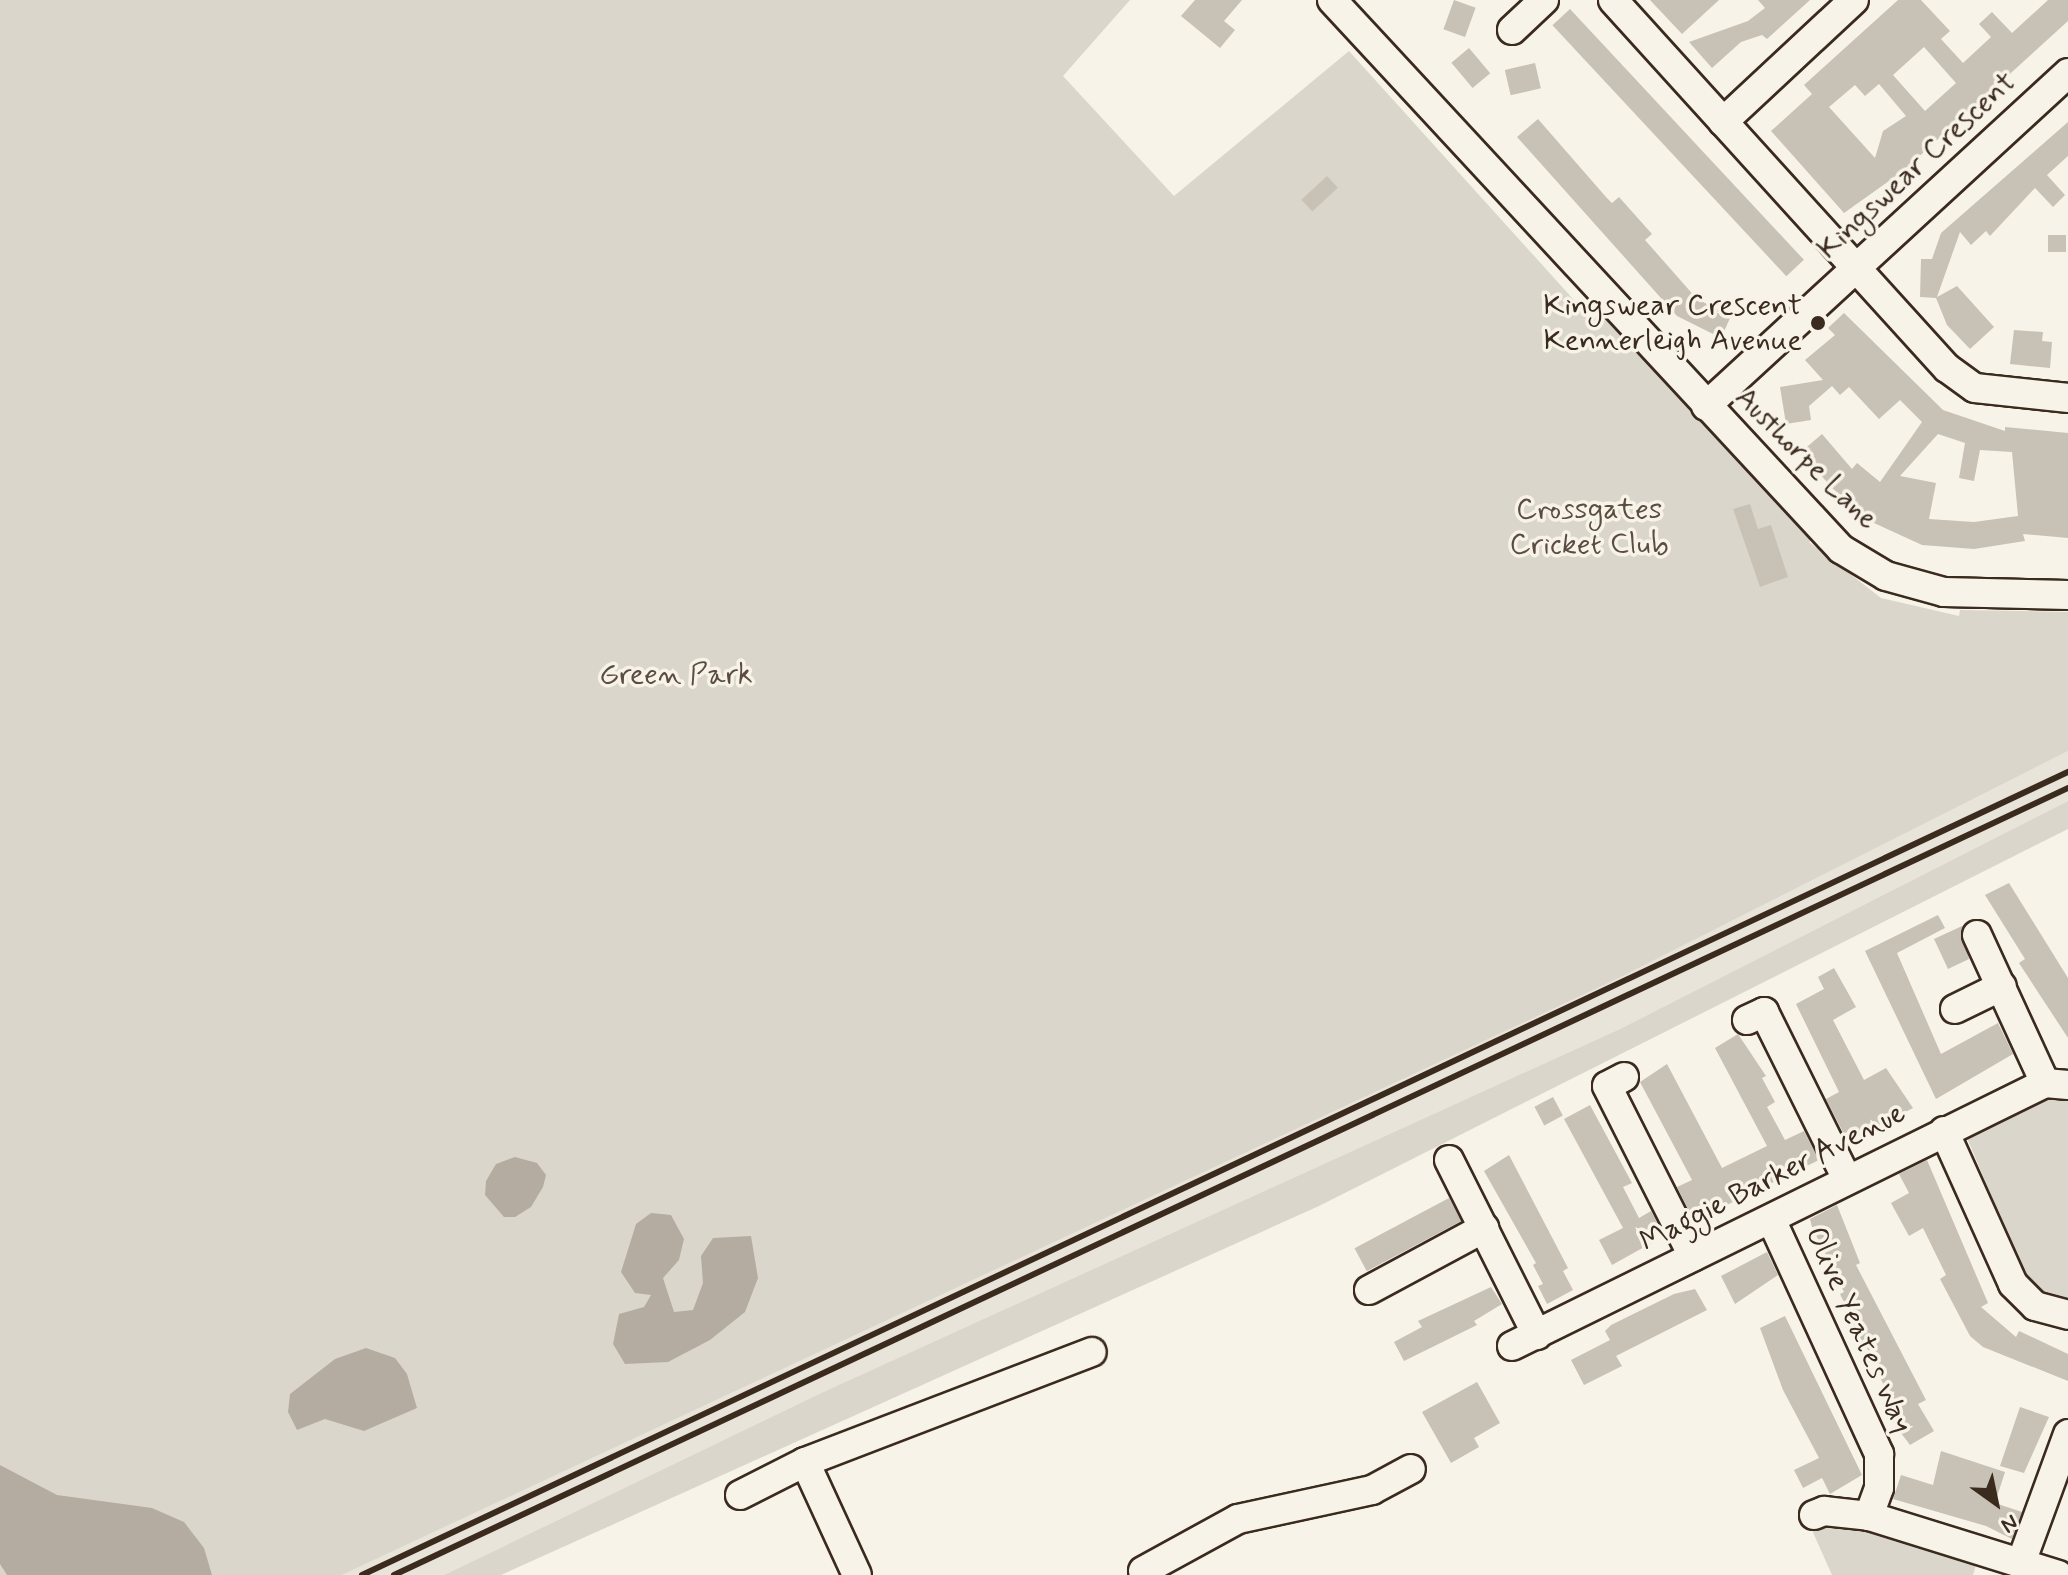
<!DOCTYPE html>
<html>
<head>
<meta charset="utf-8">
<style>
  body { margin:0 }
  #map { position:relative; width:2068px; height:1575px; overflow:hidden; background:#f7f3e8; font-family:Mynerve,sans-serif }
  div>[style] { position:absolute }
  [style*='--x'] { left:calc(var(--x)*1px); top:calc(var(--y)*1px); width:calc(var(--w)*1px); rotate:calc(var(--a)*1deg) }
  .built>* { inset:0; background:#e9e4d9 }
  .green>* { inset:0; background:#dbd6cb }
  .water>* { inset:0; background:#b4aca0 }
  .building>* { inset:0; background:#c8c1b6; transform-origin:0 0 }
  .roads { filter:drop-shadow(2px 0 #3b2a1e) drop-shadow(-2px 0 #3b2a1e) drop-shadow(0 2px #3b2a1e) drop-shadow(0 -2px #3b2a1e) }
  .minor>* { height:28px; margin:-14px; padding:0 14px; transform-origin:14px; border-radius:14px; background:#f7f3e8 }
  .rail>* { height:6px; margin:-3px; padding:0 3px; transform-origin:3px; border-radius:3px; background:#3b2a1e }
  .dots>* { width:22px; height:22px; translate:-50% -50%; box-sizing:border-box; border:4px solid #f7f3e8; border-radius:50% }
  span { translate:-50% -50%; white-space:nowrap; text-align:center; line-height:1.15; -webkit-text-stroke:7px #f7f3e8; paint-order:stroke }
  .street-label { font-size:30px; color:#3b2a1e }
  .poi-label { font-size:30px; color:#3b2a1e }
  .right { translate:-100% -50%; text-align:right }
  .park-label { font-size:30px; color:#5b4c41 }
  .north { position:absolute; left:1956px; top:1463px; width:80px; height:80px; -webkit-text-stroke:6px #f7f3e8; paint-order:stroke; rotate:147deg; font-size:22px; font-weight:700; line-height:32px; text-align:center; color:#3b2a1e }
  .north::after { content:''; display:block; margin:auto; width:28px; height:36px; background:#3b2a1e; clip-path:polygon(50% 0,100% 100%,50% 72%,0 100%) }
</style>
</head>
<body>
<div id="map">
  <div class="built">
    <i style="clip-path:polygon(2068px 751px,2068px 801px,1620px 1029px,819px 1394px,444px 1575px,342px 1575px,1619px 978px)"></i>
  </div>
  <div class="green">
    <i style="clip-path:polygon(0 0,1130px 0,1063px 76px,1174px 196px,1349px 51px,1592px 320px,1611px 304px,1823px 530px,1809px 542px,1881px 598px,1959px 616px,1960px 610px,2068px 612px,2068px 751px,1619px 978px,342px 1575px,0 1575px)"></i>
    <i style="clip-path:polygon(2068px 801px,2068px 829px,1319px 1206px,501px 1575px,444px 1575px,819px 1394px,1620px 1029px)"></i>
    <i style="clip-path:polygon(2047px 1093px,2068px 1100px,2068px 1298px,2038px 1292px,2024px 1274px,1965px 1133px)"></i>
    <i style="clip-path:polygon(1807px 1519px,1981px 1548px,1973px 1575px,1832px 1575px)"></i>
  </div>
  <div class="water">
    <i style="clip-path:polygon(515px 1157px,537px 1163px,546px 1175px,543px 1187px,531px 1207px,515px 1217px,504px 1217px,485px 1195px,486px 1181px,496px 1164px)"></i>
    <i style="clip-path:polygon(651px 1213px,671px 1215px,684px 1239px,679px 1260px,663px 1278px,674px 1312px,693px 1310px,703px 1283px,701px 1256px,713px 1238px,751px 1236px,758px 1278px,745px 1312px,710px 1340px,668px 1362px,625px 1364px,613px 1344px,619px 1314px,644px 1307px,651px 1295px,635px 1293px,621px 1272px,636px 1224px)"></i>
    <i style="clip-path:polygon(366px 1348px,395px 1358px,407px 1374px,417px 1408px,364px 1431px,325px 1419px,297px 1430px,288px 1412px,290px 1394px,335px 1359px)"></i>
    <i style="clip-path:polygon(0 1465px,57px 1495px,152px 1508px,184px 1522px,204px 1548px,212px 1575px,7px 1575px,0 1564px)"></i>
  </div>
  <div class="building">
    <i style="clip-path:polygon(1195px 0,1242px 0,1224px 21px,1235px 30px,1220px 48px,1181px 16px)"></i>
    <i style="left:1454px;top:0;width:23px;height:31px;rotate:20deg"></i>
    <i style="clip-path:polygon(1650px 0,1719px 0,1682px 34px)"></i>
    <i style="clip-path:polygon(1758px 0,1810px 0,1767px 39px,1762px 35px,1741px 42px,1712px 68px,1689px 42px,1748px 21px,1765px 8px)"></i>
    <i style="clip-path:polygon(evenodd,1898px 0,1921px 0,1950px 31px,1941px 39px,1963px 63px,1991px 37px,1979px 24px,1992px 12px,2012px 33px,2048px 0,2068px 0,2068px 21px,1903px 171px,1844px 213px,1771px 131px,1812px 94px,1804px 85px,1898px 0,1924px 47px,1956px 83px,1925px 111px,1893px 75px,1924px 47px,1898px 0,1879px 84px,1906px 116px,1883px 131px,1875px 158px,1829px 107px,1855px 85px,1865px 96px,1879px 84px)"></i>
    <i style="left:1570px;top:9px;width:343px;height:24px;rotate:47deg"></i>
    <i style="left:1469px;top:48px;width:33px;height:23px;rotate:50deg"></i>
    <i style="left:1535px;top:63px;width:26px;height:31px;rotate:77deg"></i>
    <i style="clip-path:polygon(1538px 119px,1606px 197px,1612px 203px,1619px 197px,1652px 234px,1645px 240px,1697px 299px,1731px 316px,1721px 338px,1677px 316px,1517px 137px)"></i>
    <i style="clip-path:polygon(2068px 122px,2068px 156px,2047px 175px,2065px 195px,2053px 207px,2035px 188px,1990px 236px,1986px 231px,1971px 245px,1960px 232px,1937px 297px,1957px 286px,1994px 327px,1970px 349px,1947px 325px,1936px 298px,1920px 297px,1921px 259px,1932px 259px,1941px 233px)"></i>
    <i style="left:1327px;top:176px;width:16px;height:35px;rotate:47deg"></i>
    <i style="left:2048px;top:235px;width:18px;height:17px"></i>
    <i style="clip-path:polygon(evenodd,1844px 313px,1943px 410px,2005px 431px,2005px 427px,2068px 433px,2068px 538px,2023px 534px,2025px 541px,1974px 549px,1922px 545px,1874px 523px,1832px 488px,1801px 452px,1822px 434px,1852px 469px,1857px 463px,1880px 482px,1922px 422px,1900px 400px,1879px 419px,1849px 387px,1840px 395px,1832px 386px,1809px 406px,1811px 420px,1786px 424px,1780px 387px,1823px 380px,1805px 360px,1835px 335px,1828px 328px,1844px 313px,1938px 434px,1965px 443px,1959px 478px,1974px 481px,1980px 450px,2012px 452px,2018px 516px,1974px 522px,1929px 519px,1936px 483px,1900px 476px,1938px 434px)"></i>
    <i style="clip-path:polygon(2014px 330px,2043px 332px,2042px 341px,2052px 342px,2050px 368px,2010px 364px)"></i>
    <i style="clip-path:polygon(1750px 504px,1758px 529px,1771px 525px,1788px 577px,1760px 587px,1733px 509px)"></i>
    <i style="clip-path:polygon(2009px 883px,2068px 978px,2068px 1038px,2019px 963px,2025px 959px,1985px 895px)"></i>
    <i style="clip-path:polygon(1938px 915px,1945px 928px,1897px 953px,1941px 1054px,1998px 1023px,2013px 1054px,1936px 1099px,1865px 951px)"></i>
    <i style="clip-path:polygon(1962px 926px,1969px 959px,1948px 969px,1934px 939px)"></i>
    <i style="clip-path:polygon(1834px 968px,1856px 1007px,1833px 1020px,1864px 1080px,1886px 1068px,1913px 1108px,1848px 1142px,1826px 1099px,1839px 1092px,1796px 1004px,1824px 989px,1818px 977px)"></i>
    <i style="clip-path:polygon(1738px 1034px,1766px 1076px,1762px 1078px,1775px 1102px,1767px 1107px,1785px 1140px,1804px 1131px,1819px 1160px,1694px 1221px,1677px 1187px,1692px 1180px,1640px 1082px,1667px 1064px,1722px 1168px,1726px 1166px,1767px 1146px,1715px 1048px)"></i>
    <i style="left:1553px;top:1097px;width:21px;height:21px;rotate:62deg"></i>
    <i style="clip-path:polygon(1590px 1105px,1632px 1183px,1623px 1187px,1639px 1218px,1651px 1211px,1661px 1230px,1652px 1235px,1655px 1241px,1612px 1265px,1599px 1240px,1623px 1228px,1564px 1119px)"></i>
    <i style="clip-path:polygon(1509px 1155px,1568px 1268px,1563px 1271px,1573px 1290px,1547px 1304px,1538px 1286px,1543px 1284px,1533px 1265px,1536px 1263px,1484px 1171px)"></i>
    <i style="clip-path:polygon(1927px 1160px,1988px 1303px,1981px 1307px,2016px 1337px,2019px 1331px,2068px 1354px,2068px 1381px,1983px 1347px,1970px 1336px,1940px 1279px,1946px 1275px,1923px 1228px,1909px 1236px,1891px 1203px,1909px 1193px,1899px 1174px)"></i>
    <i style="left:1449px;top:1198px;width:26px;height:107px;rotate:62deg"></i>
    <i style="clip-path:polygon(1837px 1205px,1860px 1263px,1856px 1265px,1926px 1400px,1918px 1404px,1934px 1431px,1910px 1445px,1892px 1421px,1899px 1418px,1880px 1377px,1881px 1368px,1845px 1318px,1850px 1315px,1840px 1294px,1844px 1292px,1812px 1227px,1810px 1219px)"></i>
    <i style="clip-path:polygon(1767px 1252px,1778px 1275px,1735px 1304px,1721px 1276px)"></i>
    <i style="clip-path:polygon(1491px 1287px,1502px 1304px,1474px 1321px,1477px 1325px,1404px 1361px,1394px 1342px,1422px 1327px,1418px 1321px)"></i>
    <i style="clip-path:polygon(1695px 1289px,1707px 1310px,1616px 1356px,1622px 1366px,1584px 1385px,1571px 1360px,1610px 1340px,1605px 1331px,1611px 1325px,1674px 1294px)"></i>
    <i style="clip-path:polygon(1785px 1316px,1862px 1475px,1830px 1494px,1822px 1478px,1803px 1488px,1794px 1470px,1819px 1458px,1783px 1390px,1760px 1328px)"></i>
    <i style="clip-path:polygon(1477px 1382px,1500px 1423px,1474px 1438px,1479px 1447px,1451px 1463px,1422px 1412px)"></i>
    <i style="clip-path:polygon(2020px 1407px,2049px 1417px,2024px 1473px,2000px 1466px)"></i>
    <i style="clip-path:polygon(1941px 1451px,2005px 1472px,1995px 1503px,2022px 1512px,2012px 1539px,1986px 1526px,1893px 1499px,1901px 1475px,1933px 1485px)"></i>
  </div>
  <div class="roads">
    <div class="minor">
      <i style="--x:1332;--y:0;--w:749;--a:47.17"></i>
      <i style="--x:1841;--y:549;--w:52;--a:31"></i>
      <i style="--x:1886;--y:576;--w:60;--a:15.4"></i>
      <i style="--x:1944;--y:592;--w:124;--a:1.4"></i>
      <i style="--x:1613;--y:0;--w:497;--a:47.8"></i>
      <i style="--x:1947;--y:368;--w:34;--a:36"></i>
      <i style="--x:1975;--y:388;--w:94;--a:6.1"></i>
      <i style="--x:1512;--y:30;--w:44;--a:-43.2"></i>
      <i style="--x:1723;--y:122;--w:179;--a:-43"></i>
      <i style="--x:1706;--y:406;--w:492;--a:-42.6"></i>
      <i style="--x:1977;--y:935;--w:163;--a:65.3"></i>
      <i style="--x:1955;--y:1009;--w:52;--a:-26.1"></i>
      <i style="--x:1747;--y:1020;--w:19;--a:-25"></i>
      <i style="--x:1764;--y:1012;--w:186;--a:63.6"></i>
      <i style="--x:1624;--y:1077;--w:19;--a:152"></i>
      <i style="--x:1607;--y:1086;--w:191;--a:63.2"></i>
      <i style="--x:1944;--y:1131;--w:168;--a:65.7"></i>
      <i style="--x:2013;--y:1284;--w:31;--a:45"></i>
      <i style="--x:2035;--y:1306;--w:34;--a:15"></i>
      <i style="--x:1449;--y:1160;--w:196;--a:63.3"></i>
      <i style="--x:1771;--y:1219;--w:259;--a:65.3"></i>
      <i style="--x:1879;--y:1454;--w:34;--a:90"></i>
      <i style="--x:1879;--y:1488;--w:30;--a:110"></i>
      <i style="--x:1369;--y:1290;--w:131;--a:-28.3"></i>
      <i style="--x:1512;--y:1346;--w:594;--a:-26.26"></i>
      <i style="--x:2045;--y:1083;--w:23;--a:5"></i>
      <i style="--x:805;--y:1462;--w:307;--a:-21"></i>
      <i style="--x:740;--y:1495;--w:73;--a:-26.9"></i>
      <i style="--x:805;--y:1462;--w:124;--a:65.3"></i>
      <i style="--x:1814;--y:1515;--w:11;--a:-22"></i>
      <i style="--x:1824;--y:1511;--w:45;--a:6.3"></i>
      <i style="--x:1869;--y:1516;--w:198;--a:17.3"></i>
      <i style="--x:2022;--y:1560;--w:134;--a:-69.9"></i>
      <i style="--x:1143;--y:1571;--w:108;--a:-28.7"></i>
      <i style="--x:1238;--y:1519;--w:137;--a:-12.2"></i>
      <i style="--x:1372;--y:1490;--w:44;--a:-28.3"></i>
    </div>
  </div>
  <div class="rail">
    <i style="--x:362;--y:1575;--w:1886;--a:-25.21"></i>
    <i style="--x:394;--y:1575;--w:1850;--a:-25.18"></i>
  </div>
  <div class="dots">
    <i style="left:1818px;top:323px;background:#3b2a1e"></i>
  </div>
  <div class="street-label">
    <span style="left:1917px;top:166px;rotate:-43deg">Kingswear Crescent</span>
    <span style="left:1806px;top:459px;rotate:45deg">Austhorpe Lane</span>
    <span style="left:1773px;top:1178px;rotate:-27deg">Maggie Barker Avenue</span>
    <span style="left:1858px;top:1330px;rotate:66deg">Olive Yeates Way</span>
  </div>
  <div class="poi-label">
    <span class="right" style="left:1802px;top:323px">Kingswear Crescent<br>Kennerleigh Avenue</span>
  </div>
  <div class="park-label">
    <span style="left:1589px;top:527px">Crossgates<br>Cricket Club</span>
    <span style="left:676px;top:675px">Green Park</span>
  </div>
  <div class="north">N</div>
</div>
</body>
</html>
